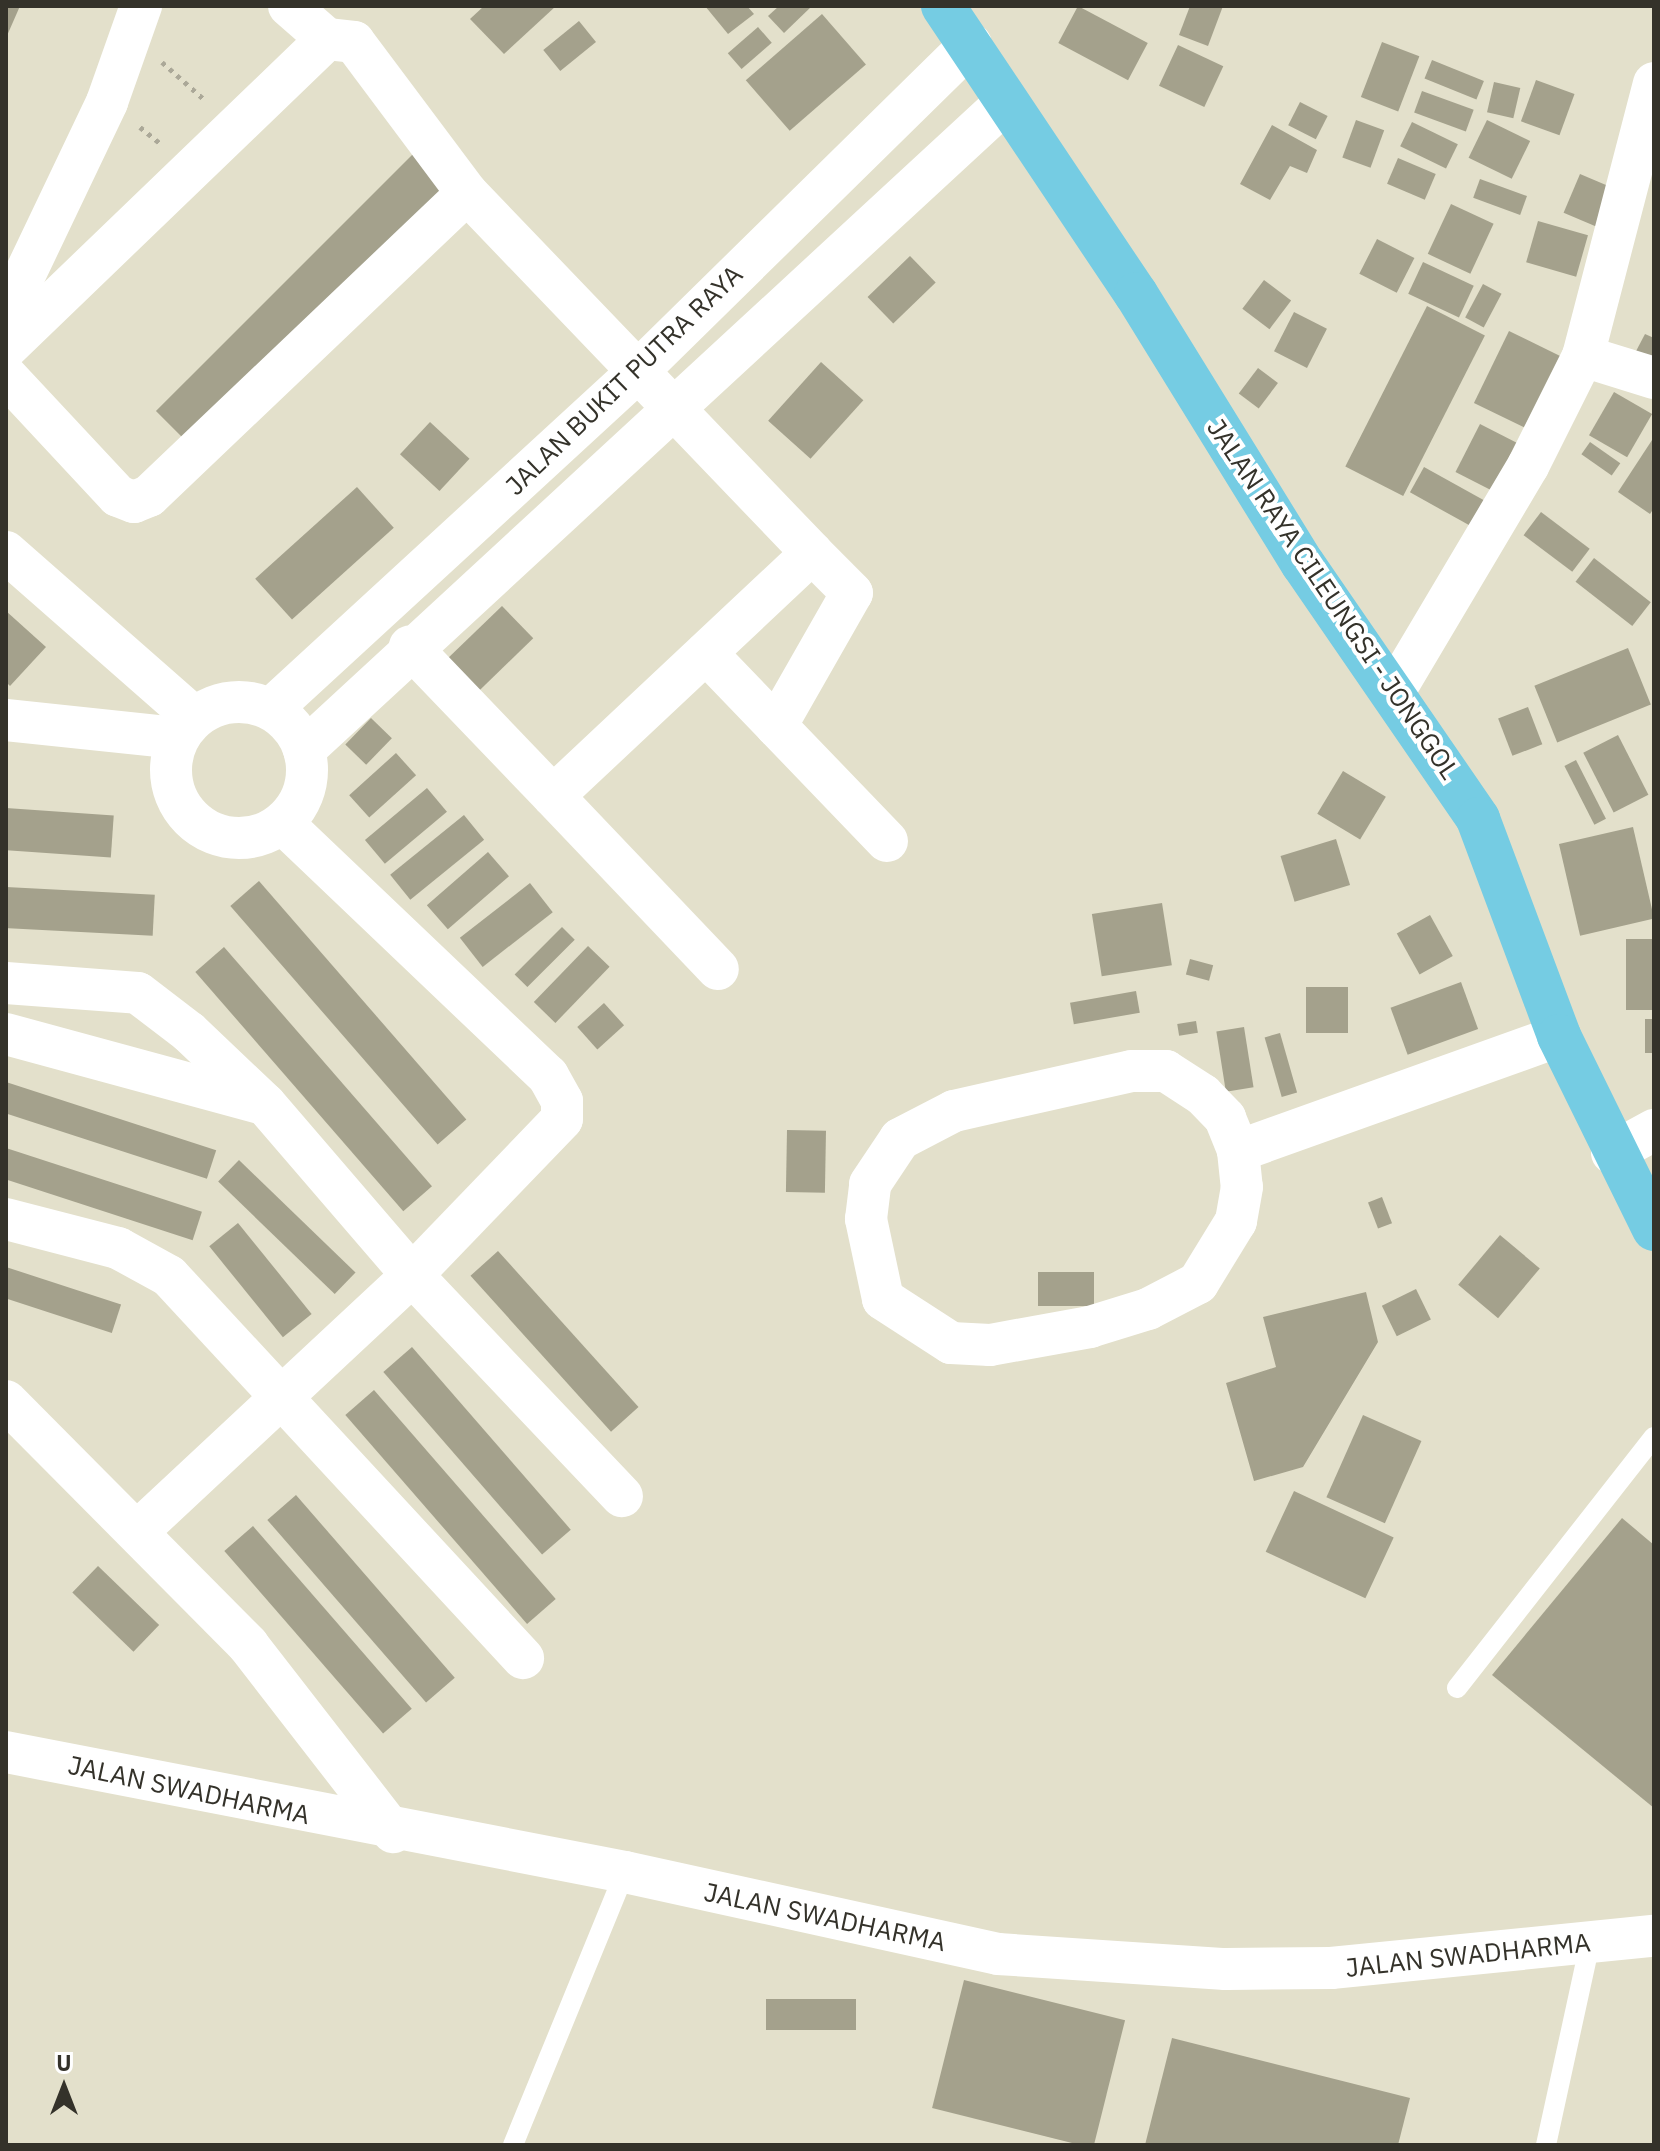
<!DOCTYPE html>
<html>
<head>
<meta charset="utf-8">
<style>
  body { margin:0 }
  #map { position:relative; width:1660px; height:2151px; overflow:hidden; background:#e3e0cb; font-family:"IBM Plex Sans",sans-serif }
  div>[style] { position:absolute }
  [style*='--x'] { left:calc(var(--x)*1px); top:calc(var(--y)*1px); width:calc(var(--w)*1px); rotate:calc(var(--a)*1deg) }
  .building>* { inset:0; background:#a4a18c; transform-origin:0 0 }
  .path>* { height:5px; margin-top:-2.5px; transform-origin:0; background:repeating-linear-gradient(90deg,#aba898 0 4px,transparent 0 10px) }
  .service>* { height:20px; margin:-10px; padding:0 10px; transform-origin:10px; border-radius:10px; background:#fff }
  .minor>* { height:42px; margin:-21px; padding:0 21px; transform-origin:21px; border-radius:21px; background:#fff }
  .minor>.ring { margin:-21px; padding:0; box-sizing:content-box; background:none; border:42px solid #fff; border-radius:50% }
  .primary>* { height:44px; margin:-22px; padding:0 22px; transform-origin:22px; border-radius:22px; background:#75cce3 }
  span { translate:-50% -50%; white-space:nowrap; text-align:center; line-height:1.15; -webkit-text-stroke:8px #fff; paint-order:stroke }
  .street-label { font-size:26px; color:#34322a }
  .frame { position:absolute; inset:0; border:8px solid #34322a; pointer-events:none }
  .north { position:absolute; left:24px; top:2047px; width:80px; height:80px; -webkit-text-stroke:6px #fff; paint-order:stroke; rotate:0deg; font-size:22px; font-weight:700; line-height:32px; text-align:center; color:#34322a }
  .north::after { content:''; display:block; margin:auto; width:28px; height:36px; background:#34322a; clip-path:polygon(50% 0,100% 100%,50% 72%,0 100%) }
</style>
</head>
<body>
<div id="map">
  <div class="building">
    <i style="clip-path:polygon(6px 6px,20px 6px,6px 38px)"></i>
    <i style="clip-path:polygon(484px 6px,556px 6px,504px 54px,470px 19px)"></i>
    <i style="clip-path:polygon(705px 6px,747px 6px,754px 14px,728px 34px)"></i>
    <i style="clip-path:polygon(779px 6px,812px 6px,784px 33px,768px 16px)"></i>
    <i style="left:1078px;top:6px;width:79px;height:42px;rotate:28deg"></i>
    <i style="clip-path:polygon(1190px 6px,1223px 6px,1208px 46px,1179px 35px)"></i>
    <i style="left:822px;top:14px;width:67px;height:101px;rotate:49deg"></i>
    <i style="left:579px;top:21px;width:27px;height:46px;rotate:51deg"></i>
    <i style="left:758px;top:27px;width:21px;height:40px;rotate:49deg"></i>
    <i style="left:1382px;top:42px;width:40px;height:59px;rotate:21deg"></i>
    <i style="left:1178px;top:45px;width:50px;height:45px;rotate:25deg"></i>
    <i style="left:1432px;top:60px;width:56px;height:20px;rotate:22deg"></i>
    <i style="left:1536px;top:80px;width:41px;height:44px;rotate:20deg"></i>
    <i style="left:1494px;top:82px;width:27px;height:31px;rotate:13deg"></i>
    <i style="left:1422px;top:91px;width:55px;height:23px;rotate:20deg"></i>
    <i style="left:1300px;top:102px;width:31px;height:26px;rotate:27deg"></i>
    <i style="left:1356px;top:120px;width:30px;height:40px;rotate:20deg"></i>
    <i style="left:1487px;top:120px;width:48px;height:42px;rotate:26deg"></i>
    <i style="left:1412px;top:122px;width:51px;height:27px;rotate:26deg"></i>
    <i style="clip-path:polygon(1272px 125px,1317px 150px,1307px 173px,1290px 166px,1270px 200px,1240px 184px)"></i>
    <i style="left:419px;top:148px;width:47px;height:372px;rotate:45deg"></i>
    <i style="left:1398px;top:158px;width:41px;height:28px;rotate:23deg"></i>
    <i style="left:1580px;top:174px;width:43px;height:42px;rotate:23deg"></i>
    <i style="left:1480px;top:179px;width:50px;height:20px;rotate:20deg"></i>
    <i style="left:1451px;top:204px;width:47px;height:55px;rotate:25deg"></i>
    <i style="left:1538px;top:221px;width:52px;height:43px;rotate:16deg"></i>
    <i style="left:1377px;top:239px;width:42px;height:39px;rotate:27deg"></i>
    <i style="left:910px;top:256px;width:37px;height:59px;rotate:46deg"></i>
    <i style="left:1423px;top:262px;width:56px;height:35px;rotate:25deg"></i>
    <i style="left:1264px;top:280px;width:34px;height:36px;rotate:37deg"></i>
    <i style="left:1483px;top:284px;width:21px;height:38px;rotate:28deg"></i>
    <i style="left:1427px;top:306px;width:65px;height:180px;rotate:27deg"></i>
    <i style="left:1294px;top:312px;width:37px;height:44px;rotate:27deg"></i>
    <i style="left:1509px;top:331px;width:58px;height:80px;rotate:26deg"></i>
    <i style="clip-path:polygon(1645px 334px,1654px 338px,1654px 364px,1634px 355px)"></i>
    <i style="left:821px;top:362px;width:57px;height:79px;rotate:42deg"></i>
    <i style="left:1258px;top:368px;width:25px;height:32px;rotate:37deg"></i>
    <i style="left:1614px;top:392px;width:44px;height:50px;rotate:30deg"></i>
    <i style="left:430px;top:422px;width:54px;height:44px;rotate:43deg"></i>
    <i style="left:1480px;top:424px;width:55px;height:54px;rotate:27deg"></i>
    <i style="clip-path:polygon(1654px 437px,1654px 508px,1650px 514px,1618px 492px)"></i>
    <i style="left:1590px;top:442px;width:37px;height:15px;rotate:35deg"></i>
    <i style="left:1424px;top:467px;width:85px;height:29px;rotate:29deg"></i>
    <i style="left:357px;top:487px;width:55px;height:137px;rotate:48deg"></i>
    <i style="left:1541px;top:512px;width:61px;height:29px;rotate:37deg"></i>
    <i style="left:1594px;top:558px;width:72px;height:30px;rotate:38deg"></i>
    <i style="left:502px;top:606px;width:45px;height:76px;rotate:46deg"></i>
    <i style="clip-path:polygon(6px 611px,46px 647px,10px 686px,6px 682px)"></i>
    <i style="left:1628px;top:648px;width:61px;height:101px;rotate:68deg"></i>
    <i style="left:1528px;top:707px;width:40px;height:32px;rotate:69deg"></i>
    <i style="left:371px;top:718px;width:29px;height:37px;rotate:44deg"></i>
    <i style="left:1618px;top:735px;width:67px;height:39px;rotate:63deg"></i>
    <i style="left:396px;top:753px;width:30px;height:63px;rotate:48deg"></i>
    <i style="left:1576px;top:760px;width:66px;height:13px;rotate:63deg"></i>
    <i style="left:1343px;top:771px;width:50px;height:50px;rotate:31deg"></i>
    <i style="left:427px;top:788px;width:31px;height:81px;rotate:50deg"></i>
    <i style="left:6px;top:808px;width:108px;height:42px;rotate:4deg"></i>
    <i style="left:464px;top:815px;width:32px;height:95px;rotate:51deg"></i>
    <i style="left:1633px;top:827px;width:94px;height:76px;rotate:77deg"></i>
    <i style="left:1336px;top:839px;width:48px;height:58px;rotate:73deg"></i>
    <i style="left:488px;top:852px;width:32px;height:81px;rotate:49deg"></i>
    <i style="left:259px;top:881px;width:316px;height:38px;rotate:49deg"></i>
    <i style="left:530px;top:883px;width:37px;height:89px;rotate:52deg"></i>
    <i style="left:6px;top:887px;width:149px;height:41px;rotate:3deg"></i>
    <i style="left:1162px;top:903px;width:63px;height:71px;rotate:81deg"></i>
    <i style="left:1430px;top:915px;width:47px;height:38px;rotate:61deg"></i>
    <i style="left:562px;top:927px;width:18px;height:67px;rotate:45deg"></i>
    <i style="left:1626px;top:939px;width:28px;height:71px"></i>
    <i style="left:588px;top:946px;width:30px;height:78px;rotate:44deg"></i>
    <i style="left:224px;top:947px;width:317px;height:38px;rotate:49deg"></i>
    <i style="left:1190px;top:959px;width:24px;height:16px;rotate:15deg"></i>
    <i style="left:1461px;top:982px;width:50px;height:75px;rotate:70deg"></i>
    <i style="left:1306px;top:987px;width:42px;height:46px"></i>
    <i style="left:1136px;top:991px;width:22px;height:67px;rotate:80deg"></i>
    <i style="left:604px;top:1003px;width:30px;height:36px;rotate:48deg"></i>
    <i style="left:1645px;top:1019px;width:9px;height:34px"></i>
    <i style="left:1196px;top:1021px;width:12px;height:19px;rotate:81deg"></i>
    <i style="left:1244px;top:1027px;width:61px;height:28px;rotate:81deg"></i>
    <i style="left:1280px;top:1033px;width:62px;height:16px;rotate:74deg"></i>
    <i style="left:6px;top:1082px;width:221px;height:30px;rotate:18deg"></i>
    <i style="left:787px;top:1130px;width:39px;height:62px;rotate:1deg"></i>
    <i style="left:6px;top:1148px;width:206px;height:30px;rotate:18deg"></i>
    <i style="left:239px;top:1160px;width:162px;height:30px;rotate:44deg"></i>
    <i style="left:1382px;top:1197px;width:28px;height:15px;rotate:69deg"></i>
    <i style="left:238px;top:1223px;width:117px;height:37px;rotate:51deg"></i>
    <i style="left:1500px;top:1235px;width:52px;height:65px;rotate:40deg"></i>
    <i style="left:498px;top:1251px;width:210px;height:37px;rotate:48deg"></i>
    <i style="left:6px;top:1267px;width:121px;height:30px;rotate:18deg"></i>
    <i style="left:1038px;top:1272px;width:56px;height:34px"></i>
    <i style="left:1416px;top:1289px;width:34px;height:38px;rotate:64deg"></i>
    <i style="clip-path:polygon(1366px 1292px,1378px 1342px,1303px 1467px,1254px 1481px,1226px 1383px,1276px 1367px,1263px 1317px)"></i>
    <i style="left:412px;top:1347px;width:242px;height:38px;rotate:49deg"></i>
    <i style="left:374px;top:1390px;width:277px;height:38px;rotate:49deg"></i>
    <i style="left:1363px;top:1415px;width:64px;height:90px;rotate:24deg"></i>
    <i style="left:1294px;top:1491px;width:110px;height:67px;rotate:25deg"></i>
    <i style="left:296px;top:1495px;width:242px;height:38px;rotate:49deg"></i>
    <i style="clip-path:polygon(1622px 1518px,1654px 1545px,1654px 1808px,1492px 1675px)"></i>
    <i style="left:253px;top:1526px;width:242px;height:38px;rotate:49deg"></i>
    <i style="left:98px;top:1566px;width:85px;height:37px;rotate:44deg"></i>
    <i style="left:964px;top:1980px;width:166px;height:132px;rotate:14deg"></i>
    <i style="left:766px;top:1999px;width:90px;height:31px"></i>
    <i style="clip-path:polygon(1172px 2038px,1410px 2098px,1398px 2145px,1145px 2145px)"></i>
  </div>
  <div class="path">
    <i style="--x:162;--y:62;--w:59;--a:41.6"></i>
    <i style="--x:140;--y:127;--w:26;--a:39"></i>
  </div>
  <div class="service">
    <i style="--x:1457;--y:1688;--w:319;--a:-51.9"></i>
    <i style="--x:513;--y:2145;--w:295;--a:-67.7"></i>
    <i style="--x:1546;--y:2145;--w:207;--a:-77.7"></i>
  </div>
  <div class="minor">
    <i style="--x:289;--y:6;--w:50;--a:41"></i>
    <i style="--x:6;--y:314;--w:235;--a:-64.5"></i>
    <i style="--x:107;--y:102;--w:102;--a:-70.5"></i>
    <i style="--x:6;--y:348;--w:446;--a:-43.9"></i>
    <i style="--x:327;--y:39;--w:27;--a:6"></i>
    <i style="--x:354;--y:42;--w:189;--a:53.2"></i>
    <i style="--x:1583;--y:356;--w:74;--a:17.2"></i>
    <i style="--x:6;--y:376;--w:164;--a:47"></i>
    <i style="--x:118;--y:496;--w:17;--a:21"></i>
    <i style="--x:134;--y:502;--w:16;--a:-22"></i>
    <i style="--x:149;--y:496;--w:439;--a:-43.6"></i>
    <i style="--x:467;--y:193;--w:499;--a:46.2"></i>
    <i style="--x:812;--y:553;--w:355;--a:136.8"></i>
    <i style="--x:553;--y:796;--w:207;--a:-133.8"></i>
    <i style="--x:6;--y:552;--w:250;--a:41.3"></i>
    <i style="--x:706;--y:653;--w:261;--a:46.1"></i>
    <i style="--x:1395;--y:690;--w:261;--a:-59.3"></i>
    <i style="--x:1528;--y:466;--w:123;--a:-63.4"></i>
    <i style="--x:1583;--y:356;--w:282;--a:-75.4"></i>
    <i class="ring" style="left:171px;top:702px;width:94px;height:94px"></i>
    <i style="--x:271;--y:709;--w:498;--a:-42.6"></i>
    <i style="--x:637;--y:372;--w:468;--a:-44.5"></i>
    <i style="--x:6;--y:720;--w:173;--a:6"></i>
    <i style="--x:776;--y:726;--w:153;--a:-60.3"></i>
    <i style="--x:852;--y:593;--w:57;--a:-135"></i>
    <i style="--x:304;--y:750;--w:955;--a:-42.71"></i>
    <i style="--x:553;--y:796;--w:239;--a:46.4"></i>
    <i style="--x:6;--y:983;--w:132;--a:4.3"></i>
    <i style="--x:138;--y:993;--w:64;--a:37.4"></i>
    <i style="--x:189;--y:1032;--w:105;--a:43.5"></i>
    <i style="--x:265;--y:1104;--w:225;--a:49.3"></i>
    <i style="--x:412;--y:1275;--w:305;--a:46.5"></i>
    <i style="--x:6;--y:1034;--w:263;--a:15.2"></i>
    <i style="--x:1132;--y:1071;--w:34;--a:0"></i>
    <i style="--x:1166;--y:1071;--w:44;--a:33"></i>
    <i style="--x:1203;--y:1095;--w:32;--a:46"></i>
    <i style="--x:1225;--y:1118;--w:35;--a:68"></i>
    <i style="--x:1238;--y:1151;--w:36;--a:84"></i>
    <i style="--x:1242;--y:1187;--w:35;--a:100"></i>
    <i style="--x:1236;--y:1221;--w:73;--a:121.5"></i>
    <i style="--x:1198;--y:1283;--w:56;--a:152.5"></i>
    <i style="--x:1148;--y:1309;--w:61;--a:162.8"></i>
    <i style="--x:1090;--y:1327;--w:102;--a:169.8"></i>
    <i style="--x:990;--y:1345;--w:39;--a:-177"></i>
    <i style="--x:951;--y:1343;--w:81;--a:-147.1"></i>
    <i style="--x:883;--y:1299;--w:82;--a:-102"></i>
    <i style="--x:866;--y:1219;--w:35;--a:-83"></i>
    <i style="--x:870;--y:1184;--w:54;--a:-56.3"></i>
    <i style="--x:900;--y:1139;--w:61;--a:-27.4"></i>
    <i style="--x:954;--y:1111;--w:182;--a:-12.7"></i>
    <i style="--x:1238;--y:1151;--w:341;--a:-19.7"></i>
    <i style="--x:1612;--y:1153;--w:48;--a:-28.7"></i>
    <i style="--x:6;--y:1219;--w:116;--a:14.5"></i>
    <i style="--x:118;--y:1248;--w:58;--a:28.8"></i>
    <i style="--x:169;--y:1276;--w:521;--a:47.18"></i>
    <i style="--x:6;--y:1401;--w:344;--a:45.2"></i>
    <i style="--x:248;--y:1645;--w:237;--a:52.2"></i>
    <i style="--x:139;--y:1530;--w:374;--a:-43"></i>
    <i style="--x:412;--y:1275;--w:216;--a:-46.1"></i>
    <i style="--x:562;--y:1119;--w:18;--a:-90"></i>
    <i style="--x:562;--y:1101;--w:29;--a:-119"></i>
    <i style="--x:548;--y:1076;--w:367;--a:-136.4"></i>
    <i style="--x:6;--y:1752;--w:631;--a:10.97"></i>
    <i style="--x:625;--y:1872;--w:382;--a:12.4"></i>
    <i style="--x:998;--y:1954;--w:228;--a:3.8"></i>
    <i style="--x:1226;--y:1969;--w:105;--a:-0.5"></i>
    <i style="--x:1331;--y:1968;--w:325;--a:-5.7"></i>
  </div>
  <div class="primary">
    <i style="--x:943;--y:6;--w:347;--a:56.2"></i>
    <i style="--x:1136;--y:294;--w:317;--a:58.3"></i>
    <i style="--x:1303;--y:564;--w:309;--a:55.5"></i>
    <i style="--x:1478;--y:819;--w:232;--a:69.5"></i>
    <i style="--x:1559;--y:1036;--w:215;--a:63.8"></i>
  </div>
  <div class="street-label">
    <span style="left:624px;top:380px;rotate:-44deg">JALAN BUKIT PUTRA RAYA</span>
    <span style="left:1333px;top:599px;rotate:56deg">JALAN RAYA CILEUNGSI - JONGGOL</span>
    <span style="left:189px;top:1790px;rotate:12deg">JALAN SWADHARMA</span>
    <span style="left:825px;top:1917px;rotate:12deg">JALAN SWADHARMA</span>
    <span style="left:1468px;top:1955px;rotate:-6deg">JALAN SWADHARMA</span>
  </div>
  <div class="frame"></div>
  <div class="north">U</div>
</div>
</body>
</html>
